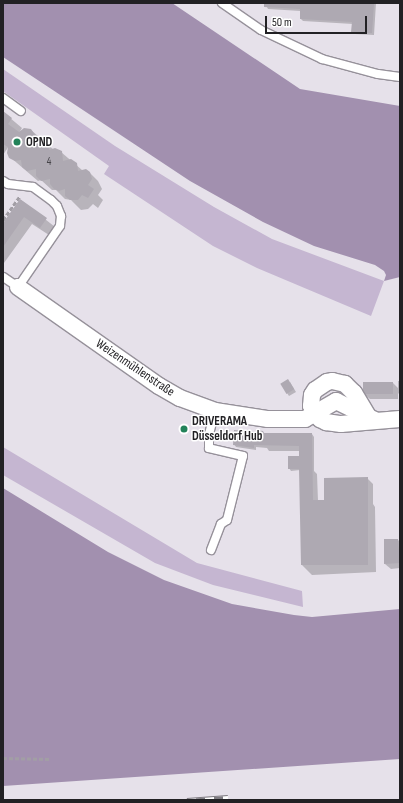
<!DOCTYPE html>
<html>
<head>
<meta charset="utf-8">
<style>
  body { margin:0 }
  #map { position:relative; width:403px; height:803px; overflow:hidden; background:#e6e1ea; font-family:"Sofia Sans Condensed",sans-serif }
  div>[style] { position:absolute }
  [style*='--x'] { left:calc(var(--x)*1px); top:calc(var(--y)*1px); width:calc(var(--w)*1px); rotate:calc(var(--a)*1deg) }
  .green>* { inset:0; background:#c5b6d1 }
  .water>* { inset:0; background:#a290af }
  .shadow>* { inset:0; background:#0003 }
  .building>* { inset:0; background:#aea9b2; transform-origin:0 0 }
  .path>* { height:2.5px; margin-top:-1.25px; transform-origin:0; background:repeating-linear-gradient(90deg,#a29ea5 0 4px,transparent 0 6px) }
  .roads { filter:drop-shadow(1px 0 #96919a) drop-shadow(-1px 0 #96919a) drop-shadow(0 1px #96919a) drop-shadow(0 -1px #96919a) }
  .lane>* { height:8px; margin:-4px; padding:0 4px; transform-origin:4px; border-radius:4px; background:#fff }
  .street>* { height:16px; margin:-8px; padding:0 8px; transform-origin:8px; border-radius:8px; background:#fff }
  .rail>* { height:4.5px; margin-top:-2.25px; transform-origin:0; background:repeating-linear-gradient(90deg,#fff 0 9px,#7e7b81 0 18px); box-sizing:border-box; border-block:1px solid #7e7b81 }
  .dots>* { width:11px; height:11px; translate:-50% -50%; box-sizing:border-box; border:2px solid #fff; border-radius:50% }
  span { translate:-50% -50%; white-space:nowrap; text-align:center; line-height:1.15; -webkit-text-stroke:3px #fff; paint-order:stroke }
  .number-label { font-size:11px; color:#454348 }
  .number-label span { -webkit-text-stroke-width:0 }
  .poi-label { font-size:13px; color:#222124; font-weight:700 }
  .left { translate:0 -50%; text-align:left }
  .street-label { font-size:13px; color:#222124 }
  .frame { position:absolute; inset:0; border:4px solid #222124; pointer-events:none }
  .scale { position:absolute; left:265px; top:16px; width:102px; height:18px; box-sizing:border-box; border:2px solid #222124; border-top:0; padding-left:5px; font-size:12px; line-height:14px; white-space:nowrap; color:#222124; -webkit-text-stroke:3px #fff; paint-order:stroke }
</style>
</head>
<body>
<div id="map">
  <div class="green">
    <i style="clip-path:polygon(3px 69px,115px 146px,214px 207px,272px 239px,384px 281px,371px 316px,257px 268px,213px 246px,104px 174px,109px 166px,3px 91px)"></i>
    <i style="clip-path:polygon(3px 447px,197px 563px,302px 591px,303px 607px,213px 585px,155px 563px,3px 475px)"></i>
  </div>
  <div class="water">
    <i style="clip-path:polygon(3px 3px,172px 3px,300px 89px,400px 106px,400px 277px,384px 281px,386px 275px,384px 271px,375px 265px,314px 246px,263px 222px,190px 181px,3px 57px)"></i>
    <i style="clip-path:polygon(3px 488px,108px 552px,164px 580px,232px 604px,294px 615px,312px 617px,400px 609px,400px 759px,3px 786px)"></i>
  </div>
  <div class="shadow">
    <i style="clip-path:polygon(265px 3px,376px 3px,374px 35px,355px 34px,352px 32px,353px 24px,303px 21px,301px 19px,301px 11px,268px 9px)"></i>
    <i style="clip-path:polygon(3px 112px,22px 128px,19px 133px,31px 130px,54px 150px,61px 152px,82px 170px,88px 171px,98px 181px,102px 189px,98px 195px,103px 200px,98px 208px,93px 204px,88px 209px,81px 210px,71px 200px,65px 199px,56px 190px,52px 190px,41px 180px,38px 181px,10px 157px,9px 146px,3px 155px)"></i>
    <i style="clip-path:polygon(21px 200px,55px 227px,49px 235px,32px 224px,4px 263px,3px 262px,3px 225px)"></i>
    <i style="clip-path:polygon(398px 381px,400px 381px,400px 395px,398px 393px,398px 399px,370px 399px,364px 394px,364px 383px,393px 383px,398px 388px)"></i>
    <i style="clip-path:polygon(290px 382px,296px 392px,289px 396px,287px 393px)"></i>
    <i style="clip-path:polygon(265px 434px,312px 434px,314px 437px,314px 471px,317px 474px,318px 501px,325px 501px,367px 478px,373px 484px,373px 504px,375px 507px,376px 572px,312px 575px,302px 565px,300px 470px,291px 471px,289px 468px,300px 457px,300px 451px,269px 451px,267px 448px,256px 447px,256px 450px,236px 447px,234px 444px)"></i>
    <i style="clip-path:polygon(398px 540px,400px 542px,400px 568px,391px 569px,385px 564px)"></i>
  </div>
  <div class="building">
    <i style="clip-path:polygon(264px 3px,374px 3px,372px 33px,351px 32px,352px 22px,300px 19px,300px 9px,264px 7px)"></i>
    <i style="clip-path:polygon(3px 111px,12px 118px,8px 124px,19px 132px,24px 128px,31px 129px,35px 135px,35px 140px,40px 138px,46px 140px,49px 145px,49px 150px,55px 148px,62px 151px,63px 161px,71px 159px,77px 163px,78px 171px,86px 169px,90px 172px,92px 179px,88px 185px,94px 189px,88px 198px,82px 195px,78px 200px,70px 200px,65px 196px,65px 189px,59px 191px,54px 189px,50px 184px,50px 179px,41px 181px,36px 176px,36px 169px,27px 171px,22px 167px,21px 160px,15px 161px,9px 158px,7px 153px,8px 147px,3px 144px)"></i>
    <i style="clip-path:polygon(20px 199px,47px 218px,40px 228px,24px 217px,3px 247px,3px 223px)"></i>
    <i style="left:288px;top:379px;width:12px;height:9px;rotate:59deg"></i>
    <i style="left:363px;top:382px;width:30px;height:12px"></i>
    <i style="clip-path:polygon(234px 430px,256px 432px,256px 430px,263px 431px,264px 433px,312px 433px,313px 500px,324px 500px,324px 478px,368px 477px,368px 565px,301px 565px,299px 469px,288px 469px,288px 456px,299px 456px,299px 446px,254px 445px,254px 448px,233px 445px)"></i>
    <i style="clip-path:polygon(384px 539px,398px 539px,400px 563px,384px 564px)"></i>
  </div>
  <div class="path">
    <i style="--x:3;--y:220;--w:29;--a:-55"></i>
    <i style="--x:3;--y:758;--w:48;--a:1.2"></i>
  </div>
  <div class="roads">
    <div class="lane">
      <i style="--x:222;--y:3;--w:47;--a:34.7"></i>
      <i style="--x:261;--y:30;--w:68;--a:25.4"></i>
      <i style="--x:322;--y:59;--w:58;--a:15"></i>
      <i style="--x:378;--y:74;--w:22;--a:8"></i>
      <i style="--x:3;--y:98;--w:22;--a:36"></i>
      <i style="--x:3;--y:181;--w:6;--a:31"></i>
      <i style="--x:8;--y:184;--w:25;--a:7"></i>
      <i style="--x:33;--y:187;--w:22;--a:36"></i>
      <i style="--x:51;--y:200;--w:8;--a:45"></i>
      <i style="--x:57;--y:206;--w:11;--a:68"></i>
      <i style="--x:61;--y:216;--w:10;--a:96"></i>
      <i style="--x:60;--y:226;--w:74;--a:124.5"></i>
      <i style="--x:18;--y:287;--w:18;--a:-146"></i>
      <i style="--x:211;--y:550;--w:28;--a:-69"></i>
      <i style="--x:221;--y:524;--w:7;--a:-34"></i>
      <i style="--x:227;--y:520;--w:66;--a:-76"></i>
      <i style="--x:243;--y:456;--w:35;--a:-167"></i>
      <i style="--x:209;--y:448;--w:14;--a:-90"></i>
      <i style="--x:209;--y:434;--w:24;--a:-75"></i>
    </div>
    <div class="street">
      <i style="--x:18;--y:287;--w:172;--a:35.1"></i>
      <i style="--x:159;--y:386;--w:24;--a:30"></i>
      <i style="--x:180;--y:398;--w:37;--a:20"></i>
      <i style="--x:215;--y:411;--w:54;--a:8.6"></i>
      <i style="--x:268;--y:419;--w:37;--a:0"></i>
      <i style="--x:305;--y:419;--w:36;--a:-30"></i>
      <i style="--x:336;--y:401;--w:43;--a:26"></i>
      <i style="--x:368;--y:416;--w:27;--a:-121"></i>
      <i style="--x:354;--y:393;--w:13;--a:-135"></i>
      <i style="--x:345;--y:384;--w:13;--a:-167"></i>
      <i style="--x:332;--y:381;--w:5;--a:169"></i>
      <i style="--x:327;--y:382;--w:14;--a:146"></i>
      <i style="--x:315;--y:390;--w:6;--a:121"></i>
      <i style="--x:312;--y:395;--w:11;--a:95"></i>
      <i style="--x:311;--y:406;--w:16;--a:55"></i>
      <i style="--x:320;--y:419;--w:7;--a:27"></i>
      <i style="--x:326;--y:422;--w:15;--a:8"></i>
      <i style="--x:341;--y:424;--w:59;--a:-4.8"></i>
    </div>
  </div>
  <div class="rail">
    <i style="--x:187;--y:800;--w:41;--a:-4.2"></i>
  </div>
  <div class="dots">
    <i style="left:17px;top:142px;background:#228259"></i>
    <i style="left:184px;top:429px;background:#228259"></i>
  </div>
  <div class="number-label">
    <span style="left:49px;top:162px">4</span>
  </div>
  <div class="poi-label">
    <span class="left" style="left:26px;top:142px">OPND</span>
    <span class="left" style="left:192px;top:429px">DRIVERAMA<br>Düsseldorf Hub</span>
  </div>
  <div class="street-label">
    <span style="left:135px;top:368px;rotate:34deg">Weizenmühlenstraße</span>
  </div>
  <div class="frame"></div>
  <div class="scale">50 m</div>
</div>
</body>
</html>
